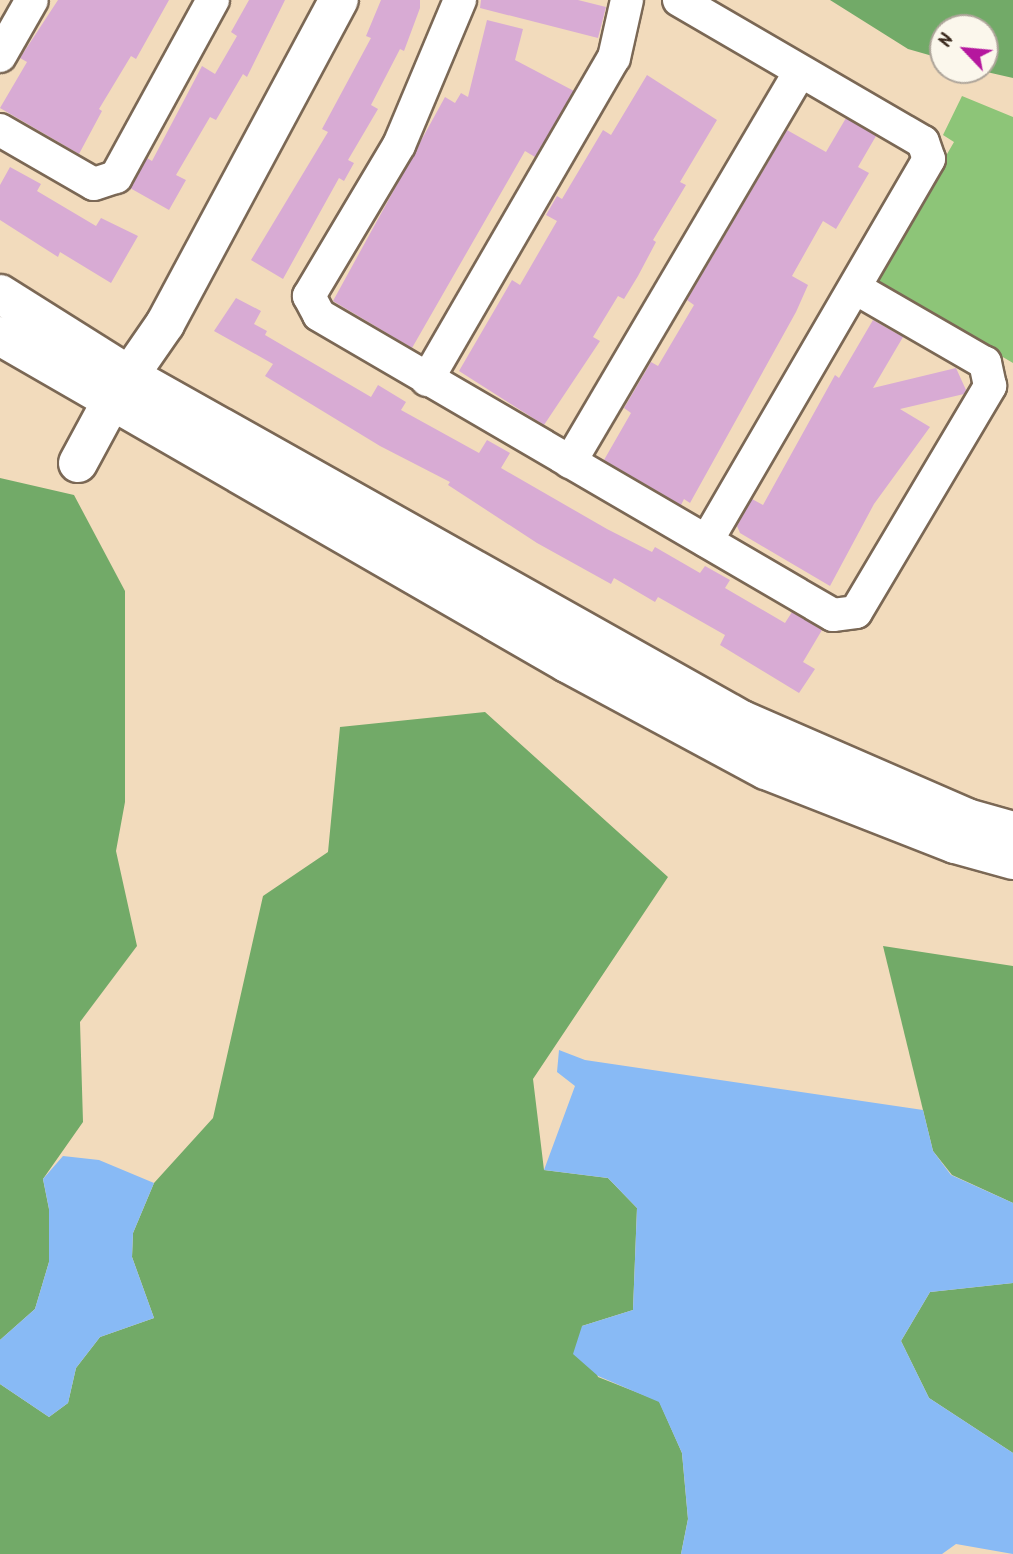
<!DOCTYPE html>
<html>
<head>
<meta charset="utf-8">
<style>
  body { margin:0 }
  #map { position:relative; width:1013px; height:1554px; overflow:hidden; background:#f2dbbc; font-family:Kalam,sans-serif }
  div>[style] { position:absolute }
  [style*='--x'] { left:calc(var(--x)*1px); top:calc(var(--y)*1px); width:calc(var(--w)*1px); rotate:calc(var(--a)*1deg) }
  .green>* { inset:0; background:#8dc578 }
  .forest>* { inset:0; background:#72aa68 }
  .water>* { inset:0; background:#88baf5 }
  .building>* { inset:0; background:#d8abd4 }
  .roads { filter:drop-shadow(2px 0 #7b6855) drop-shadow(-2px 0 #7b6855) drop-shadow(0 2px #7b6855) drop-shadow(0 -2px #7b6855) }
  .street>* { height:32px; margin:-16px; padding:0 16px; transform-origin:16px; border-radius:16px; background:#fff }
  .secondary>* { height:38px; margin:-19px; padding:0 19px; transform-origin:19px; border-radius:19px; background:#fff }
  span { translate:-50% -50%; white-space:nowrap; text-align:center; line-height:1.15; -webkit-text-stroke:6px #fbf7ec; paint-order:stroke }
  .north { position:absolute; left:929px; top:14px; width:70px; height:70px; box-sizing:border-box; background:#fbf7ec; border:2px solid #aea59a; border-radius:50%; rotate:296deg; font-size:19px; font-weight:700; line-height:28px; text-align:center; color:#3b2a1e }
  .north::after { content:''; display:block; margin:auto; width:24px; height:32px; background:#b5179e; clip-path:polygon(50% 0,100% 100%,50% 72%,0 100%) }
</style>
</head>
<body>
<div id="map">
  <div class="green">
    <i style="clip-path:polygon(962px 96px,1013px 117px,1013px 363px,887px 289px,876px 277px,954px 142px,943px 135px)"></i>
  </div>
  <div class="forest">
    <i style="clip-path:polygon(830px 0,1013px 0,1013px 78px,978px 70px,985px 70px,985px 28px,943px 28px,943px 59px,908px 49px)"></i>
    <i style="clip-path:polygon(0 478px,74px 495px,125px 591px,125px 802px,116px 851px,137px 946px,80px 1022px,83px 1122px,43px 1179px,49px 1209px,49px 1262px,35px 1309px,0 1340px)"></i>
    <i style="clip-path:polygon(485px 712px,668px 877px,533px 1079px,544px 1170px,608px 1178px,637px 1208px,633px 1310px,582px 1326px,598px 1377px,659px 1401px,682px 1453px,688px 1519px,681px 1554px,0 1554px,0 1384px,49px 1417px,68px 1403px,76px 1368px,100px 1337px,154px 1318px,132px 1257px,133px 1233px,154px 1183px,213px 1118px,263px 896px,328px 852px,340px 727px)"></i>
    <i style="clip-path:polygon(883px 946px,1013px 966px,1013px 1203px,952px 1175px,933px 1151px)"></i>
    <i style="clip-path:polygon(1013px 1283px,1013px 1453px,929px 1398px,901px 1341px,930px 1292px)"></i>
  </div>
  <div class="water">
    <i style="clip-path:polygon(559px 1050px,585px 1060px,923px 1110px,933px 1151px,951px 1175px,1013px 1203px,1013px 1283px,930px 1292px,901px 1341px,929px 1398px,1013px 1453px,1013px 1554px,956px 1544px,942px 1554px,681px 1554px,688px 1519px,682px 1453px,659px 1402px,598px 1376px,573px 1354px,582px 1326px,633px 1310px,637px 1208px,608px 1178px,544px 1170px,575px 1086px,557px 1072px)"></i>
    <i style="clip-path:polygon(63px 1156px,99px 1160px,154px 1183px,133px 1233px,132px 1257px,154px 1318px,100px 1337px,76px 1368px,68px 1403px,49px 1417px,0 1384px,0 1340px,35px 1309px,49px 1262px,49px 1209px,43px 1179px)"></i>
  </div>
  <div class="building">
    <i style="clip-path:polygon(58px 0,169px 0,136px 59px,131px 56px,99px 109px,102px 111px,79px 154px,0 108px,27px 62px,20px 58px)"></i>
    <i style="clip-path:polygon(249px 0,285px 0,247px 77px,243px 74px,216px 120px,210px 117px,176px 175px,186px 180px,169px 210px,130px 188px,147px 158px,152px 161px,202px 66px,215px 74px,237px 36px,231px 32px)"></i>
    <i style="clip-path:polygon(381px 0,420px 0,420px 8px,404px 51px,400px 49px,371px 105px,378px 109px,348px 160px,354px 163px,344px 181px,339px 178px,283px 279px,251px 260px,328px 132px,322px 129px,371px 38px,366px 36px)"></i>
    <i style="clip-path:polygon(481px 0,578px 0,606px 7px,598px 38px,480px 8px)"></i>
    <i style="clip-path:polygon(487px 20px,523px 29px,515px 60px,574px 91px,535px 157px,525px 151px,412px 348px,333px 301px,445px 97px,455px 103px,461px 93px,468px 97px)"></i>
    <i style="clip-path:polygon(647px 75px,717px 120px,680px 182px,686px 185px,653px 240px,656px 242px,638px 276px,624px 299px,618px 296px,593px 337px,600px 341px,544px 425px,459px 371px,512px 280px,520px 285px,557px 221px,546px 215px,557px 196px,562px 199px,603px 130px,611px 135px)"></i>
    <i style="clip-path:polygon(846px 118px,876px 136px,858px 167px,869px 173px,836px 229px,823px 221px,792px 276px,808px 285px,796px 312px,690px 503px,684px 499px,681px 505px,604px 460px,631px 413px,624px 408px,651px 362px,658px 366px,694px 305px,687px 300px,787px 130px,826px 152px)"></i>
    <i style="clip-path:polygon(10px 167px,41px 184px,37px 191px,96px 226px,101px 218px,138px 236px,111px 283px,60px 252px,58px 257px,0 220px,0 185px)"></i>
    <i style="clip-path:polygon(236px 298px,261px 311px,254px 324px,267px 331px,265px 335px,371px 397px,378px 385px,406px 402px,401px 410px,479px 453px,487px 440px,510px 453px,501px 468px,607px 529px,652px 552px,655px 547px,700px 573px,705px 566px,730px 580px,725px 588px,785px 623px,792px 612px,822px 630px,803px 662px,815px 669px,799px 693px,720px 645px,725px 635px,658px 597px,655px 602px,614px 578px,611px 584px,537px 543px,448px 485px,450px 482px,380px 446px,265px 376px,273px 364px,214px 331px)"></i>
    <i style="clip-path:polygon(873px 320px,903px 337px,873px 388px,956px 368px,966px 390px,964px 394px,900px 409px,930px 427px,874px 504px,830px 586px,740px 533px,737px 526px,752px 499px,763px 505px,835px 375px,839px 378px)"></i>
  </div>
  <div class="roads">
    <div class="street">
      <i style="--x:460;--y:0;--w:157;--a:112.8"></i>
      <i style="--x:399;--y:145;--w:176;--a:120.8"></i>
      <i style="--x:309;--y:296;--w:21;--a:62"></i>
      <i style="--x:319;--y:315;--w:595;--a:30.27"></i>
      <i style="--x:833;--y:615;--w:23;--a:-7"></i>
      <i style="--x:856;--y:612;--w:263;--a:-59.3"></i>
      <i style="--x:990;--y:386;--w:24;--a:-102"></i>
      <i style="--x:985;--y:363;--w:148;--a:-150"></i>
      <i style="--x:679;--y:0;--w:282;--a:30.2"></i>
      <i style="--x:923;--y:142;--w:18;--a:71"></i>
      <i style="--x:929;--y:159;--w:442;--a:120.2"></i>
      <i style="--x:0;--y:56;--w:64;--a:-60.3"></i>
      <i style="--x:0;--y:130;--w:108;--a:29.9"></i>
      <i style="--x:94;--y:184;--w:23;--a:-18"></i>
      <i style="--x:116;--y:177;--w:202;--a:-61.3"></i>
      <i style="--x:427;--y:380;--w:372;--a:-59.9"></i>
      <i style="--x:614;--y:58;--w:59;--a:-77.4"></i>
      <i style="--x:570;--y:462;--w:453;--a:-59.5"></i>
    </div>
    <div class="secondary">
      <i style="--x:0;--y:294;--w:154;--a:32.2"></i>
      <i style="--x:130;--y:376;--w:702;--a:29.34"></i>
      <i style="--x:742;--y:720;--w:245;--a:23.5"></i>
      <i style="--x:967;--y:818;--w:48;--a:15.8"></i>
      <i style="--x:0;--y:336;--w:655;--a:29.97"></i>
      <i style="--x:567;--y:663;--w:226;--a:28.3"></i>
      <i style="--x:766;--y:770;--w:203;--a:21.4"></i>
      <i style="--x:955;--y:844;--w:60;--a:15.4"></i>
      <i style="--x:78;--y:463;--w:69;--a:-61.6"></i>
      <i style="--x:111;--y:402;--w:95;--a:-55.3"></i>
      <i style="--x:165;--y:324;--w:368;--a:-61.8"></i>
    </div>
  </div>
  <div class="north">N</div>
</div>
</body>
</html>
